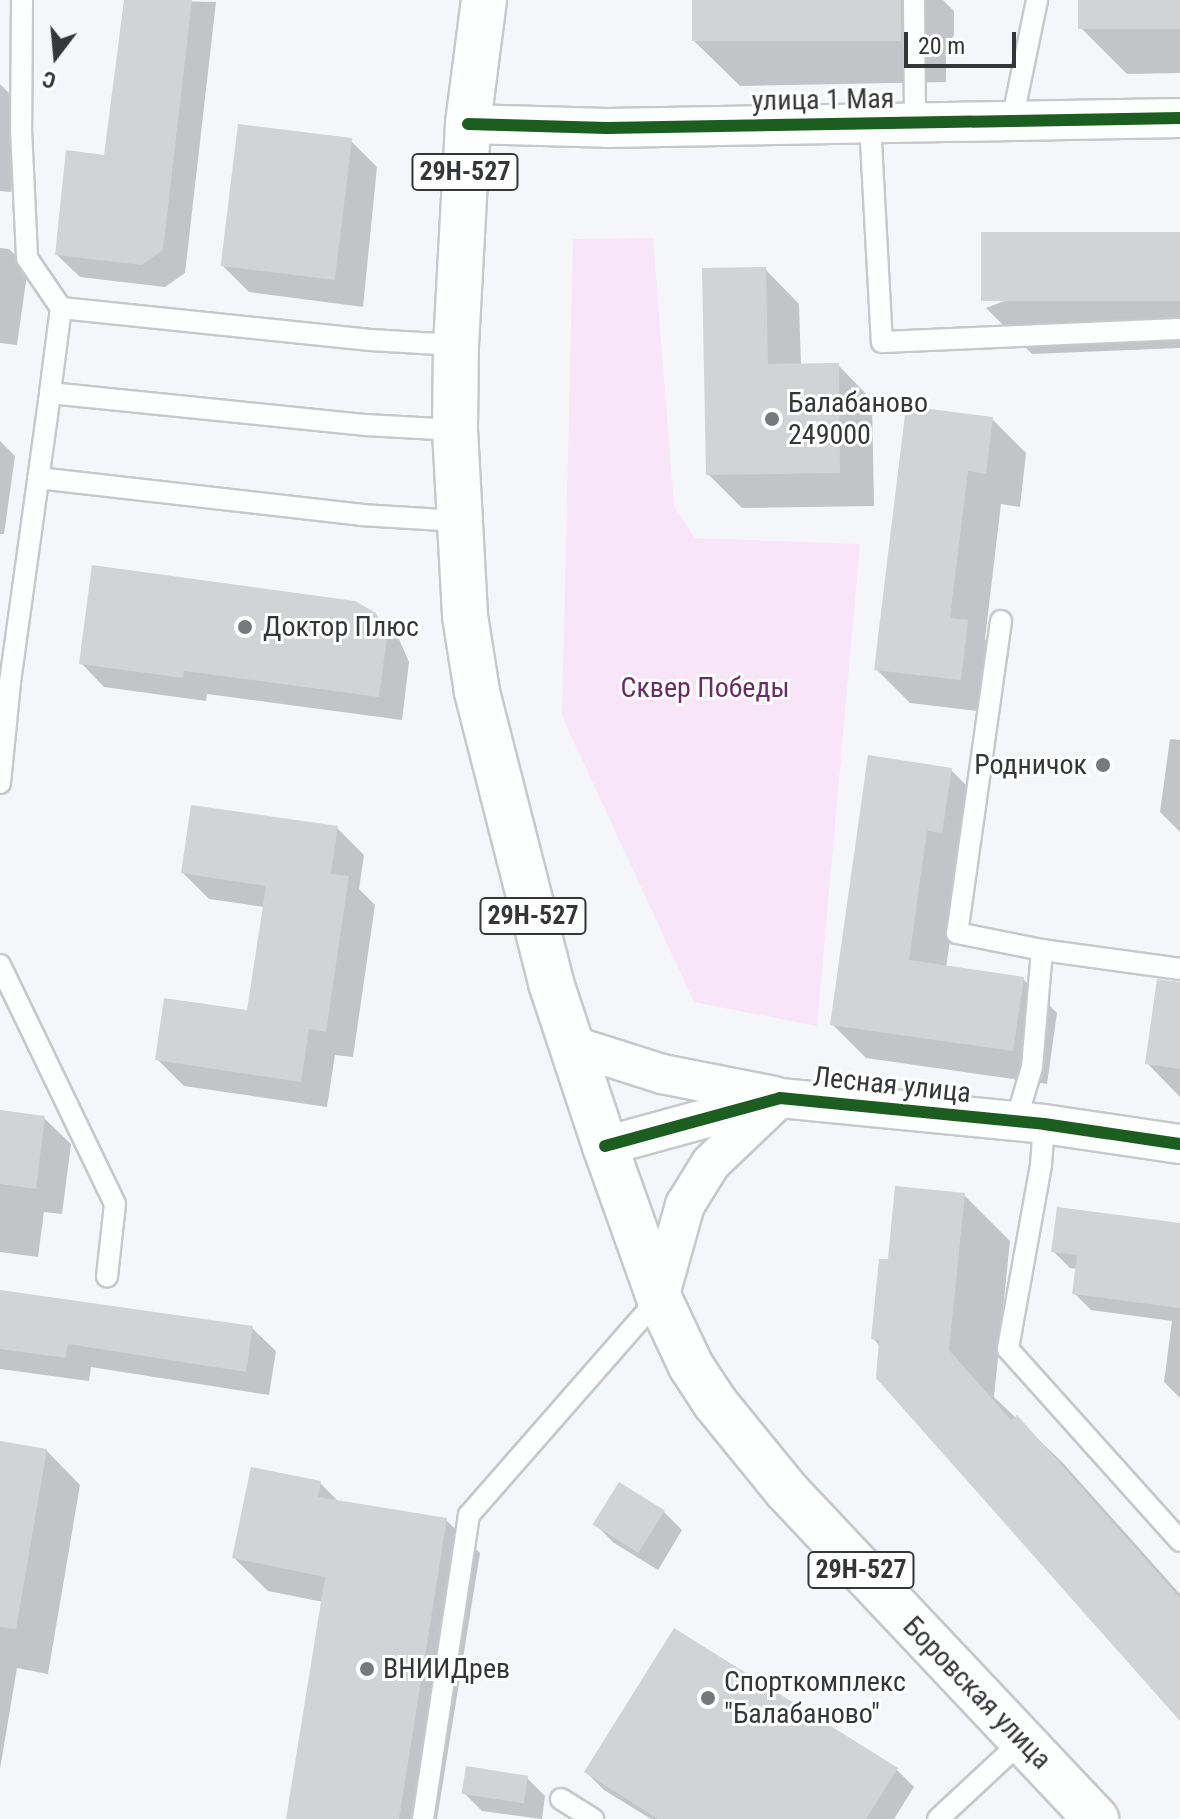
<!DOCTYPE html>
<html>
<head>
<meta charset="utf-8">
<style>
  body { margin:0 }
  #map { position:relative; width:1180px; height:1819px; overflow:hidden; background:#f4f6f9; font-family:"Roboto Condensed",sans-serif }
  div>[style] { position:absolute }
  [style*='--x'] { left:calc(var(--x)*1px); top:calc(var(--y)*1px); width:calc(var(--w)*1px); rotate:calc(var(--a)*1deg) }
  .green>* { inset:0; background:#f8e5f7 }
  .shadow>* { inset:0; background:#0003 }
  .building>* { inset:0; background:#d1d3d5; transform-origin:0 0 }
  .roads { filter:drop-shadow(2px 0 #c6c8ca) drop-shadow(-2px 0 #c6c8ca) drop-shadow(0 2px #c6c8ca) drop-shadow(0 -2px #c6c8ca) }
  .lane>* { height:20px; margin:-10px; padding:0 10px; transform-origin:10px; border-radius:10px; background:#fdfefe }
  .street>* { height:38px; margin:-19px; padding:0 19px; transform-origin:19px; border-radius:19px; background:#fdfefe }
  .primary>* { height:44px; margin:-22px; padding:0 22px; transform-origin:22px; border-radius:22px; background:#fdfefe }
  .cycleway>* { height:12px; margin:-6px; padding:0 6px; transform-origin:6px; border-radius:6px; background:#1b5e20 }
  .dots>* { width:22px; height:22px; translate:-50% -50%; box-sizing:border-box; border:4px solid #fff; border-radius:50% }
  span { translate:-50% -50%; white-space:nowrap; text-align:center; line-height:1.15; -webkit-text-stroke:6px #fff; paint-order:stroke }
  .shield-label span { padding:2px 6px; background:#fff; border:2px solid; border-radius:6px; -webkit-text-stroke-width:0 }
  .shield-label { font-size:26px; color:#353638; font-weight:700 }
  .street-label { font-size:28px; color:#353638 }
  .poi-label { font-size:28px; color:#353638 }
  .left { translate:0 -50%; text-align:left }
  .right { translate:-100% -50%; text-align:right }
  .park-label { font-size:28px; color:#6c2a68 }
  .north { position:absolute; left:16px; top:16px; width:80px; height:80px; -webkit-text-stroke:6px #fff; paint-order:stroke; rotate:196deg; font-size:22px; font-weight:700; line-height:32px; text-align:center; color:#353638 }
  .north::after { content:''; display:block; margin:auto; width:28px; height:36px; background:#353638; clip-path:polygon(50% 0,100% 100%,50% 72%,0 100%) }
  .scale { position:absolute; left:904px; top:32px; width:112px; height:36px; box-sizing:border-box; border:4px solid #353638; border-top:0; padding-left:10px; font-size:24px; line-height:28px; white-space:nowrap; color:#353638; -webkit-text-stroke:6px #fff; paint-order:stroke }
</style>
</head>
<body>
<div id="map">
  <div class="green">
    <i style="clip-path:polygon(653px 238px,674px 506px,695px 538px,860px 544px,817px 1026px,694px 1002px,562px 716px,573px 239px)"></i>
  </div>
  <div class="shadow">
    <i style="clip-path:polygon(126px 0,216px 2px,185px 273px,165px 287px,80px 277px,57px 255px,105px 157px)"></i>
    <i style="clip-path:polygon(694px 0,943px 0,954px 11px,954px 35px,946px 47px,946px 82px,740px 86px,694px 41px)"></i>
    <i style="clip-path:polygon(1080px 0,1180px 0,1180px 73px,1127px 74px,1081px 28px)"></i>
    <i style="clip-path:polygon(0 84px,20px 104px,11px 192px,0 191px)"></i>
    <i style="clip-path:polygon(351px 141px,377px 167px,363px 307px,249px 292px,222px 265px)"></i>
    <i style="clip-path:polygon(1180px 234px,1180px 348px,1032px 354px,986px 308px)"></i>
    <i style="clip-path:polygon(0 248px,9px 249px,28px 267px,17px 345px,0 343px)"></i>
    <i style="clip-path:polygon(765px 269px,799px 304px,801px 366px,838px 365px,872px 400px,874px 506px,742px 508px,708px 474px)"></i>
    <i style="clip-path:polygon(992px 419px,1026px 453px,1020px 507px,1001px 504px,985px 639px,1001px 656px,994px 713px,910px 703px,876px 669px)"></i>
    <i style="clip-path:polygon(0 441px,15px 456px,4px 534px,0 534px)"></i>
    <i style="clip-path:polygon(375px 615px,399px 639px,409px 662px,402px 720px,207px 694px,206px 701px,104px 687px,81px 663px)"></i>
    <i style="clip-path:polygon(1170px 739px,1180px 740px,1180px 832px,1160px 812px)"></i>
    <i style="clip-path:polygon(951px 770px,985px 804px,961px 865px,946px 968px,1023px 979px,1057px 1013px,1047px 1084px,866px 1058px,832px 1024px)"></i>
    <i style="clip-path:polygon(337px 828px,364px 855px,359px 889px,375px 905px,353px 1057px,335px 1055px,327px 1107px,184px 1086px,157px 1059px,249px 1013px,264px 907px,209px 899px,183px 873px)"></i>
    <i style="clip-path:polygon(1180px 994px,1180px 1097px,1147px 1063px)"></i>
    <i style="clip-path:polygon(0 1112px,44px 1118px,71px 1144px,62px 1214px,44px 1212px,38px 1257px,0 1252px)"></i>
    <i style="clip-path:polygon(964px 1195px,1010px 1241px,994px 1397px,1063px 1463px,1180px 1594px,1180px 1718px,873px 1338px,889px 1262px)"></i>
    <i style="clip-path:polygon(1180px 1225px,1180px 1398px,1164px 1382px,1172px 1321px,1091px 1310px,1074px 1293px,1077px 1269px,1070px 1268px,1053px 1251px)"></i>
    <i style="clip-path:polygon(0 1292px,252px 1328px,276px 1351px,269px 1395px,91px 1367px,89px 1381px,0 1369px)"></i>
    <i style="clip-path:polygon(0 1443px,46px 1450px,80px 1485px,48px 1674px,17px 1668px,0 1769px)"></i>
    <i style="clip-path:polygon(320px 1483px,340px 1503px,446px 1520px,480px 1553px,437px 1819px,288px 1819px,323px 1602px,268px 1591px,234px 1558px)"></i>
    <i style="clip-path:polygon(664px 1512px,682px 1530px,658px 1570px,614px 1543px,596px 1525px)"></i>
    <i style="clip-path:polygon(896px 1769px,914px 1787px,894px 1819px,651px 1819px,604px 1790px,586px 1772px)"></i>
    <i style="clip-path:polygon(527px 1778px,545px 1796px,542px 1819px,482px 1811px,464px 1793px)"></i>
  </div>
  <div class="building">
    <i style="clip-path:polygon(124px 0,192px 0,163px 250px,142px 265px,55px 255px,66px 150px,104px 155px)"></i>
    <i style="left:692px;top:0;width:209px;height:41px"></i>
    <i style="left:1078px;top:0;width:102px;height:29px"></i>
    <i style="left:238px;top:124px;width:115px;height:143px;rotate:7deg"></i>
    <i style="left:1180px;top:232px;width:69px;height:199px;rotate:90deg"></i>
    <i style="clip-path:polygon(766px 267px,768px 364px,839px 363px,840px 473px,706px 475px,702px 268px)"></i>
    <i style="clip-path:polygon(906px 406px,993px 417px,986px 474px,968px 471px,950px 618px,968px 620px,961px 680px,874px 670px)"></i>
    <i style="clip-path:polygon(92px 565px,355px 601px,376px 613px,387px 637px,379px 697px,184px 671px,183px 678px,79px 664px)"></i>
    <i style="clip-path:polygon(868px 755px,952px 768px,942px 833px,927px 831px,909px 960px,1024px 977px,1013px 1051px,830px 1025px)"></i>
    <i style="clip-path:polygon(191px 805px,338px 826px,331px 874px,349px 876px,326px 1032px,309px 1029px,301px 1082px,155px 1060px,164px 998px,247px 1010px,266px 886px,181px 873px)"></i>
    <i style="clip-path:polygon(1157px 979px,1180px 982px,1180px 1069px,1145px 1064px)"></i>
    <i style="clip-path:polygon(0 1110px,45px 1116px,36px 1189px,0 1184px)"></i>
    <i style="clip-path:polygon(895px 1186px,965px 1193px,949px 1350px,1011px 1420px,1017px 1415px,1180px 1598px,1180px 1721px,876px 1378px,879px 1340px,871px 1339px,879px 1259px,888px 1259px)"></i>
    <i style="clip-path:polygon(1057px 1207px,1180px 1223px,1180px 1308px,1072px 1294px,1077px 1255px,1051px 1252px)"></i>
    <i style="clip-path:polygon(0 1290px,253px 1326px,246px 1372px,68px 1344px,66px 1358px,0 1349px)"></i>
    <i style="clip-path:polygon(0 1441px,47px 1449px,16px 1629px,0 1627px)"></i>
    <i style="clip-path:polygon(251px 1467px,321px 1481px,318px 1497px,447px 1518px,399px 1819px,286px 1819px,325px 1577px,232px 1558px)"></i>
    <i style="left:619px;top:1482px;width:54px;height:50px;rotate:32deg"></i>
    <i style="clip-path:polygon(674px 1628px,898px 1768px,866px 1819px,658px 1819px,584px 1772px)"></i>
    <i style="left:466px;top:1766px;width:63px;height:28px;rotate:9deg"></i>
  </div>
  <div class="roads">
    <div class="lane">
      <i style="--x:22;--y:0;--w:129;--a:90.4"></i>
      <i style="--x:21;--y:129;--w:129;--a:87.3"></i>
      <i style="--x:27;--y:258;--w:60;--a:55.8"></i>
      <i style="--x:61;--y:308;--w:86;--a:97.4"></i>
      <i style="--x:914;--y:0;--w:122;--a:89.5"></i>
      <i style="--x:1012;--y:121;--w:124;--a:-78.3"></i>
      <i style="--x:870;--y:123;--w:219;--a:86.9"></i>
      <i style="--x:882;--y:342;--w:298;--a:-2.5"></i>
      <i style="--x:61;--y:308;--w:311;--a:5.9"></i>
      <i style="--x:370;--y:340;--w:86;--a:3.3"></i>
      <i style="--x:38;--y:478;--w:325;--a:6.5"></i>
      <i style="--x:361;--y:515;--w:98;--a:3.5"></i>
      <i style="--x:1001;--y:621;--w:315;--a:98"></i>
      <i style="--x:957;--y:933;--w:87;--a:11.3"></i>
      <i style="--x:0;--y:783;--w:101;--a:-84.3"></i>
      <i style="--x:10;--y:682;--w:292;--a:-82.1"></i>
      <i style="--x:50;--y:393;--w:318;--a:5.8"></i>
      <i style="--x:366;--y:425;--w:89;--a:3.2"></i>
      <i style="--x:0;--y:965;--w:265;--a:64.3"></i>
      <i style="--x:115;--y:1204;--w:73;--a:96.3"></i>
      <i style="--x:1016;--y:1121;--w:56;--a:-73.5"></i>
      <i style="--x:1032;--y:1067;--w:117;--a:-85.1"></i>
      <i style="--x:1042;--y:950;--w:139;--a:7.8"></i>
      <i style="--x:1044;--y:1124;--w:41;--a:94.2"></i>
      <i style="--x:1041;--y:1165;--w:187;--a:100.2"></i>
      <i style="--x:1008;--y:1349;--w:258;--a:48.1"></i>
      <i style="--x:561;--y:1799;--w:38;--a:32"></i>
      <i style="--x:423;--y:1819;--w:307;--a:-81.4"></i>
      <i style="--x:469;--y:1515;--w:288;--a:-48.8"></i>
      <i style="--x:938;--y:1819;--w:116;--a:-42.9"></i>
    </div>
    <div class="street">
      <i style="--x:468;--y:124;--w:139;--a:1.6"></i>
      <i style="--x:607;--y:128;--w:573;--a:-1"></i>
      <i style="--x:571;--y:1045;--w:96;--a:17.7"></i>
      <i style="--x:662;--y:1074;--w:114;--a:11.1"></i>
      <i style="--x:605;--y:1146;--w:181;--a:-15.3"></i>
      <i style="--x:780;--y:1098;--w:265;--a:5.6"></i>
      <i style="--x:1044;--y:1124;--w:137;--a:8.4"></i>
      <i style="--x:659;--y:1298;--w:97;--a:-74.4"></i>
      <i style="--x:685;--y:1205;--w:49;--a:-58.2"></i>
      <i style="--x:711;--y:1163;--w:88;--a:-43.6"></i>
    </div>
    <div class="primary">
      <i style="--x:484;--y:0;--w:125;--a:97.4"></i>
      <i style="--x:468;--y:124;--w:221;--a:93.1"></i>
      <i style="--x:456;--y:345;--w:85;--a:90.7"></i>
      <i style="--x:455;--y:430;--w:186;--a:86.9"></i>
      <i style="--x:465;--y:616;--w:77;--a:81"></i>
      <i style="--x:477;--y:692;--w:300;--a:75.7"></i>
      <i style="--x:551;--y:983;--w:172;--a:71.7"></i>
      <i style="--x:605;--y:1146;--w:161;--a:70.4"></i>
      <i style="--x:659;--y:1298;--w:75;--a:64.8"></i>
      <i style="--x:691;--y:1366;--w:45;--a:56.7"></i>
      <i style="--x:716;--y:1404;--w:112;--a:50.8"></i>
      <i style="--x:787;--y:1491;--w:451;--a:46.7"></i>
    </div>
  </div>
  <div class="cycleway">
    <i style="--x:468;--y:124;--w:139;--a:1.6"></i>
    <i style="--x:607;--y:128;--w:573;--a:-1"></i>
    <i style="--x:605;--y:1146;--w:181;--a:-15.3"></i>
    <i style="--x:780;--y:1098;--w:265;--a:5.6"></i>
    <i style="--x:1044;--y:1124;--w:137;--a:8.4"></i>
  </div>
  <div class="dots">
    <i style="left:772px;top:419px;background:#78797c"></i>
    <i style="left:245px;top:627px;background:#78797c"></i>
    <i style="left:1103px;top:765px;background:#78797c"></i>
    <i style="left:367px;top:1669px;background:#78797c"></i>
    <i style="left:708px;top:1698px;background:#78797c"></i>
  </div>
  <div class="shield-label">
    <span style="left:465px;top:172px">29Н-527</span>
    <span style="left:533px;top:916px">29Н-527</span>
    <span style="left:861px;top:1570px">29Н-527</span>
  </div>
  <div class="street-label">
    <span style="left:823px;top:100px;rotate:-1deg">улица 1 Мая</span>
    <span style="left:892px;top:1085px;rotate:6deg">Лесная улица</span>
    <span style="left:977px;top:1693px;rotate:46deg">Боровская улица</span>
  </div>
  <div class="poi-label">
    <span class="left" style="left:788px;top:419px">Балабаново<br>249000</span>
    <span class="left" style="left:263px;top:627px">Доктор Плюс</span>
    <span class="right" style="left:1087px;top:765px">Родничок</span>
    <span class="left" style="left:383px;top:1669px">ВНИИДрев</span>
    <span class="left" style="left:724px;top:1698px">Спорткомплекс<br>"Балабаново"</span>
  </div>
  <div class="park-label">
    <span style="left:705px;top:688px">Сквер Победы</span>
  </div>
  <div class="north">С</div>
  <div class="scale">20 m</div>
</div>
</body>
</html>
